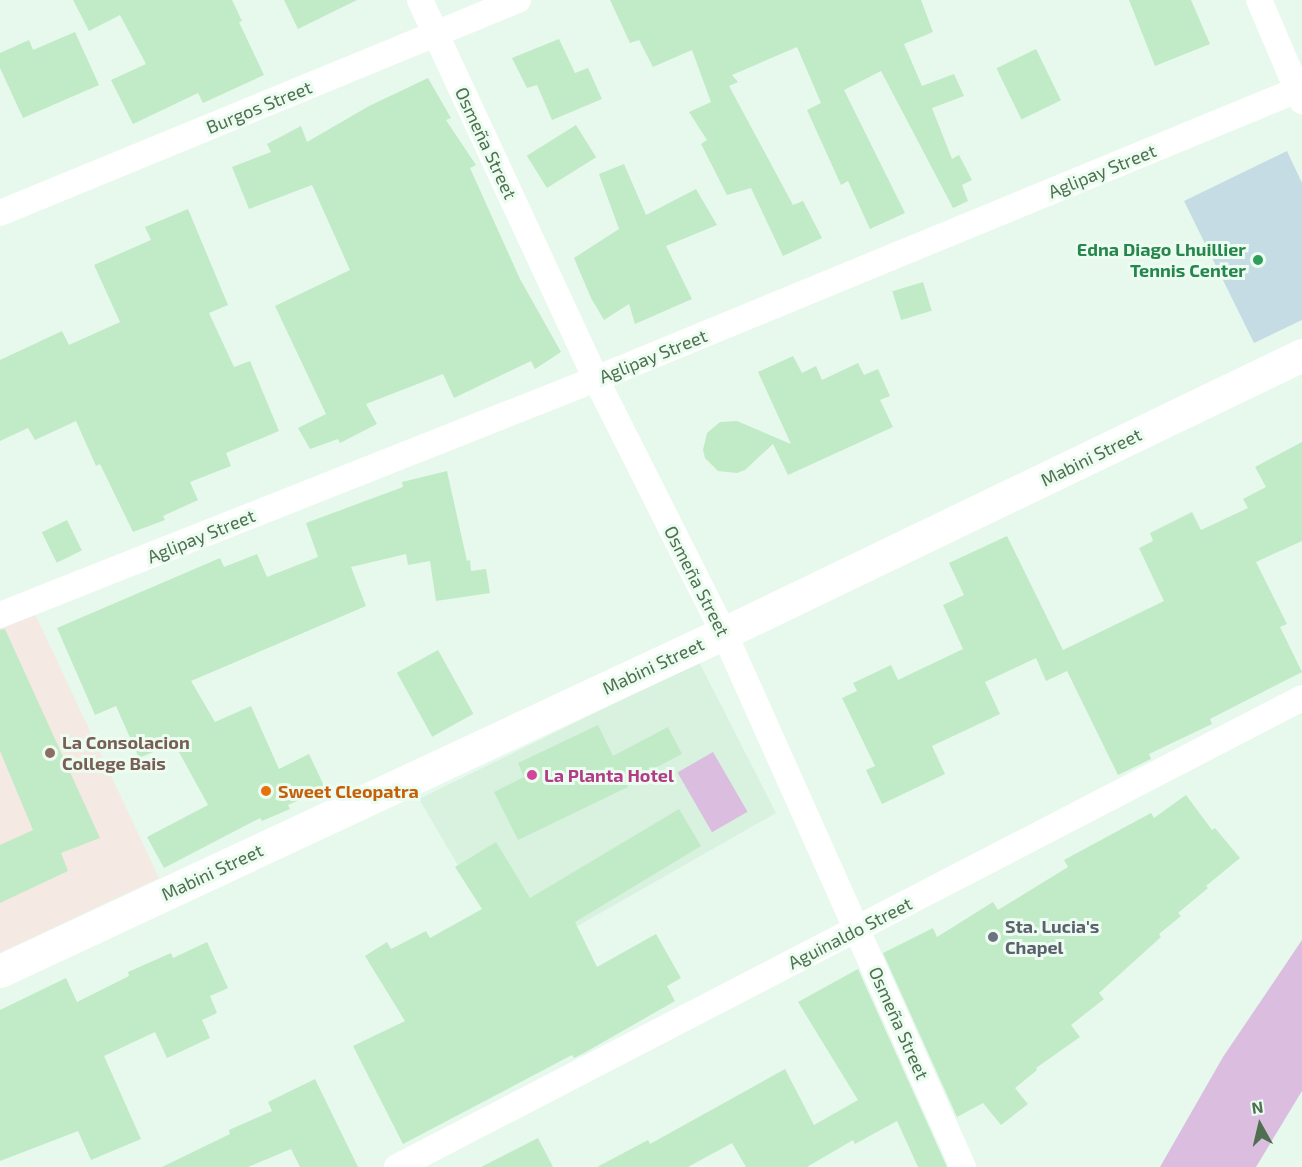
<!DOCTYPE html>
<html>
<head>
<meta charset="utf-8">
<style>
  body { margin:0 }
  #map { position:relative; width:1302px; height:1167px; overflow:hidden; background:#e6f9ec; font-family:"Exo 2",sans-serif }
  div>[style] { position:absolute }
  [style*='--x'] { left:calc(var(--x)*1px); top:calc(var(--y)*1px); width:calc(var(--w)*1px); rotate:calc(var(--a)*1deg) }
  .residential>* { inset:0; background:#d8f2df }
  .education>* { inset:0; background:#f5e9e3 }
  .green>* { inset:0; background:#c6dce5 }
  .water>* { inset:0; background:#dbbde0; transform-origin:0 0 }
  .building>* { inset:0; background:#c1ebc6; transform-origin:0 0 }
  .minor>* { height:26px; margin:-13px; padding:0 13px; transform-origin:13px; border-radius:13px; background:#fff }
  .tertiary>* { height:33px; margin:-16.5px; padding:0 16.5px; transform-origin:16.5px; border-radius:16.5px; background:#fff }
  .dots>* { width:16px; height:16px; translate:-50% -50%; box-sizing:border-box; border:3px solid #ecfcf1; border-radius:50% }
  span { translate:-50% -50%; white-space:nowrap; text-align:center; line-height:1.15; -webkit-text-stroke:6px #ecfcf1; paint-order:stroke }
  .street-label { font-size:18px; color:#4e6f50 }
  .leisure-label { font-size:18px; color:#27864d; font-weight:700 }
  .right { translate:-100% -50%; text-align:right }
  .education-label { font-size:18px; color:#785e54; font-weight:700 }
  .left { translate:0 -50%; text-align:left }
  .hotel-label { font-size:18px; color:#b23c85; font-weight:700 }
  .food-label { font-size:18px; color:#c56008; font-weight:700 }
  .worship-label { font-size:18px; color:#5b616d; font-weight:700 }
  .north { position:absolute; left:1230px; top:1095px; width:60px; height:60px; -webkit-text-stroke:4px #ecfcf1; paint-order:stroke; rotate:352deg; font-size:16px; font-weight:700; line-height:24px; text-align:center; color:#4e6f50 }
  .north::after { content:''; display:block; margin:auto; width:21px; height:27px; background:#4e6f50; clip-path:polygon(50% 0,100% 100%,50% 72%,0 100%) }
</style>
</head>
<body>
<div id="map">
  <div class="residential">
    <i style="clip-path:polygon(699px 662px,776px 813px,507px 966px,509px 952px,419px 799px)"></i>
  </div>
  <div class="education">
    <i style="clip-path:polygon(35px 614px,159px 878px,0 953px,0 628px)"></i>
  </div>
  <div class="green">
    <i style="clip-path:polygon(1287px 151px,1302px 183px,1302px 320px,1254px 343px,1184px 201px)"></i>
  </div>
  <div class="water">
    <i style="left:713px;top:752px;width:69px;height:41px;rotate:60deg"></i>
    <i style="clip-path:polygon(1302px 940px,1302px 1091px,1256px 1167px,1160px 1167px,1223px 1057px)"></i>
  </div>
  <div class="building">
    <i style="clip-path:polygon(73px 0,232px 0,242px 21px,239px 22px,264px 75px,203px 103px,198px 93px,133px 124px,111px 80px,146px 64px,120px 15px,89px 31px)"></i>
    <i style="clip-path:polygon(284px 0,357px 0,298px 29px)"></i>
    <i style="clip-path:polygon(610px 0,921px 0,933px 32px,904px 44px,922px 86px,954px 74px,964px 96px,932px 108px,952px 159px,959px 155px,972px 180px,962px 185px,968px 201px,953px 208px,881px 71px,844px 90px,905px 213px,870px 229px,848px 181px,841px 185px,807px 110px,821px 103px,797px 47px,732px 75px,738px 82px,729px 86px,793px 205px,803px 201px,822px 238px,783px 256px,751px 188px,727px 195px,701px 144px,707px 140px,689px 112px,711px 102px,692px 50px,653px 67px,639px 40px,630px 43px)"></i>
    <i style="clip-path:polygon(1129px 0,1191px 0,1210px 44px,1155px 66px)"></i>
    <i style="clip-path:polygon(75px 32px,99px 85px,23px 118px,0 68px,0 53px,29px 40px,33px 50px)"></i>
    <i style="clip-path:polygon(559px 39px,575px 73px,588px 68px,602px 99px,552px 120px,537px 85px,527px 88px,512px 58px)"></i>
    <i style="left:1036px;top:49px;width:57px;height:44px;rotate:64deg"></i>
    <i style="clip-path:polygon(428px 78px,451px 118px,446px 120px,476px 165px,470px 168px,520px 279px,561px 352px,535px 369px,531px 361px,454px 398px,443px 374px,366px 404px,377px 424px,340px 443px,338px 439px,310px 449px,298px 428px,326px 414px,275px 306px,350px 270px,312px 185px,249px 209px,232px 167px,271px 152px,267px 144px,301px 126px,307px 142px,369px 106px)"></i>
    <i style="left:576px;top:125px;width:38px;height:58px;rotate:58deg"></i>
    <i style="clip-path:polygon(624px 164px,646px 215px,696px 189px,717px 225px,666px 246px,692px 299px,635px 324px,629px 304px,604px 320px,591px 298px,574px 258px,619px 229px,599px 174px)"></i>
    <i style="clip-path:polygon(188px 209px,228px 305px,209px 313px,234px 367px,250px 361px,279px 431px,226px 453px,231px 466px,190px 482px,198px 500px,163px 516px,165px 520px,133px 532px,100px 464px,96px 466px,76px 421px,35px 440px,28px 428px,0 441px,0 360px,62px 331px,69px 345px,120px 322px,94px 265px,151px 240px,145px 227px)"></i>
    <i style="left:923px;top:282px;width:30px;height:32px;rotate:73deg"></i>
    <i style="clip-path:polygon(793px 356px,802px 373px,816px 366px,822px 380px,858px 363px,864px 375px,878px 369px,890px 396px,880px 400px,893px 427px,788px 475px,773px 444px,745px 470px,737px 473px,718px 471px,705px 458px,703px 450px,707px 433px,720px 422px,737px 421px,791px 444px,758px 372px)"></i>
    <i style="clip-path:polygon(1302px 442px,1302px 541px,1256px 562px,1287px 624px,1280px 627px,1302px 672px,1210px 719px,1212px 724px,1149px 754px,1151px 759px,1118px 775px,1067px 671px,1046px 681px,1036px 658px,985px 682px,1000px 714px,932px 746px,945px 774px,882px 804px,866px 770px,875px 766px,842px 698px,857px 691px,853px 683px,891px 665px,898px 680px,963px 649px,943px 605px,964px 595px,949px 563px,1007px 536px,1063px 650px,1164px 601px,1139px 548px,1153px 541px,1150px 533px,1192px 512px,1201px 530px,1248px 508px,1243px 499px,1266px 487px,1255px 467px)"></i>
    <i style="clip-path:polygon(447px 471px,467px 561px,470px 560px,471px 571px,486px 569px,490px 593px,436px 601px,430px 561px,408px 565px,406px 554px,351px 567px,366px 606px,191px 681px,215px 722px,251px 706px,279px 769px,309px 754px,325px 788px,288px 805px,290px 809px,262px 821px,260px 818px,164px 868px,147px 837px,208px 805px,174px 743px,139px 758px,116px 706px,95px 715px,57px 628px,220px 558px,224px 567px,257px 554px,267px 577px,318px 557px,306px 523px,403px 487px,402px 482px)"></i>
    <i style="left:67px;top:520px;width:34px;height:28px;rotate:64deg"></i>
    <i style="clip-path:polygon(5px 629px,100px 838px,61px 853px,68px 871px,0 903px,0 845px,33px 830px,0 751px,0 630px)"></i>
    <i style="left:438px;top:650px;width:73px;height:47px;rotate:61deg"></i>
    <i style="clip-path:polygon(598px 725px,613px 756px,668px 727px,682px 754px,626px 783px,628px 787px,518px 840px,494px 792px,524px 777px,518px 763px)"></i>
    <i style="clip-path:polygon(1186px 795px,1212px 830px,1215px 828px,1240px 858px,1206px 886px,1208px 888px,1178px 913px,1181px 916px,1159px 934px,1161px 937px,1099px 993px,1104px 999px,1071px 1025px,1080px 1037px,1036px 1068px,1037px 1070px,1015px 1088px,1028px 1104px,1001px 1125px,983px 1103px,957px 1117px,883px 953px,933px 928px,937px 937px,993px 902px,998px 910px,1068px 867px,1064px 860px,1151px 813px,1154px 818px)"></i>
    <i style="clip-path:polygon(679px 809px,701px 846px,575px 922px,597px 967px,656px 934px,681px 978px,667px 986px,675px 1001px,584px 1053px,574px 1058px,572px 1055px,403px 1144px,353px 1046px,405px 1021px,365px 956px,387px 942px,391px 949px,426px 931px,430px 938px,482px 909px,455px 867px,496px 842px,530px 898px)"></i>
    <i style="clip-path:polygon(207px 942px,228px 988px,210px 996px,217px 1013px,202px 1020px,210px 1038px,167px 1058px,155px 1032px,104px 1056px,141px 1139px,91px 1160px,78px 1131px,0 1161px,0 1010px,66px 978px,77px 1002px,129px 976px,128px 972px,171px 953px,173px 958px)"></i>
    <i style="clip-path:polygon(858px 969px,947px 1167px,918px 1167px,897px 1121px,855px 1144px,853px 1140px,807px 1167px,746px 1167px,732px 1143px,688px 1167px,597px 1167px,648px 1140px,650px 1144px,785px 1069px,814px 1125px,858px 1100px,798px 1002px)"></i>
    <i style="clip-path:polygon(315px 1079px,358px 1167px,300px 1167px,291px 1149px,248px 1167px,162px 1167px,230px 1134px,229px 1130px,272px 1111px,268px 1102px)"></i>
    <i style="clip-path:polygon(538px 1138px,553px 1167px,481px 1167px)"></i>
  </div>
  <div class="minor">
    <i style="--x:420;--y:0;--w:418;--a:65.1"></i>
    <i style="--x:596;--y:379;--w:284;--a:63.3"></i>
    <i style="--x:724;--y:633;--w:585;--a:65.89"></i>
    <i style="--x:1259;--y:0;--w:110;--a:66.9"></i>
    <i style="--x:0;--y:213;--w:560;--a:-22.35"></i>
    <i style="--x:0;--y:615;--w:641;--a:-21.6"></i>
    <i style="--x:596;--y:379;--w:764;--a:-22.4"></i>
    <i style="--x:397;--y:1167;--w:1019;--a:-27.39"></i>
  </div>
  <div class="tertiary">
    <i style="--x:0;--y:971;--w:799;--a:-25.03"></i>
    <i style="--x:724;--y:633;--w:641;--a:-25.69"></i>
  </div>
  <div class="dots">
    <i style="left:1258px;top:260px;background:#2e9e5b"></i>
    <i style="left:50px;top:753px;background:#8d6e63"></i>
    <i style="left:532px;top:775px;background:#d1479c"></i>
    <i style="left:266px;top:791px;background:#e8710a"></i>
    <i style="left:993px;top:937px;background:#6b7280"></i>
  </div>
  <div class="street-label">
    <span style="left:259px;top:107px;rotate:-22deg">Burgos Street</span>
    <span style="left:486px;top:143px;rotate:65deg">Osmeña Street</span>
    <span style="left:1102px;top:171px;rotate:-22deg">Aglipay Street</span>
    <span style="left:653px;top:356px;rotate:-22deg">Aglipay Street</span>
    <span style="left:1091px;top:457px;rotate:-26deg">Mabini Street</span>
    <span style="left:201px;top:536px;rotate:-22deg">Aglipay Street</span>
    <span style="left:697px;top:581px;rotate:63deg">Osmeña Street</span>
    <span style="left:653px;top:666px;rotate:-25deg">Mabini Street</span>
    <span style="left:212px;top:872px;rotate:-25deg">Mabini Street</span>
    <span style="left:850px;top:933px;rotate:-27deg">Aguinaldo Street</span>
    <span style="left:899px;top:1023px;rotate:66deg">Osmeña Street</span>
  </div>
  <div class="leisure-label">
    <span class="right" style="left:1246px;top:260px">Edna Diago Lhuillier<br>Tennis Center</span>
  </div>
  <div class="education-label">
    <span class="left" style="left:62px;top:753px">La Consolacion<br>College Bais</span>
  </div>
  <div class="hotel-label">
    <span class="left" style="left:544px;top:775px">La Planta Hotel</span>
  </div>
  <div class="food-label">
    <span class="left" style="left:278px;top:791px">Sweet Cleopatra</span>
  </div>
  <div class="worship-label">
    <span class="left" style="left:1005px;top:937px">Sta. Lucia's<br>Chapel</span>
  </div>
  <div class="north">N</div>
</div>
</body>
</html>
